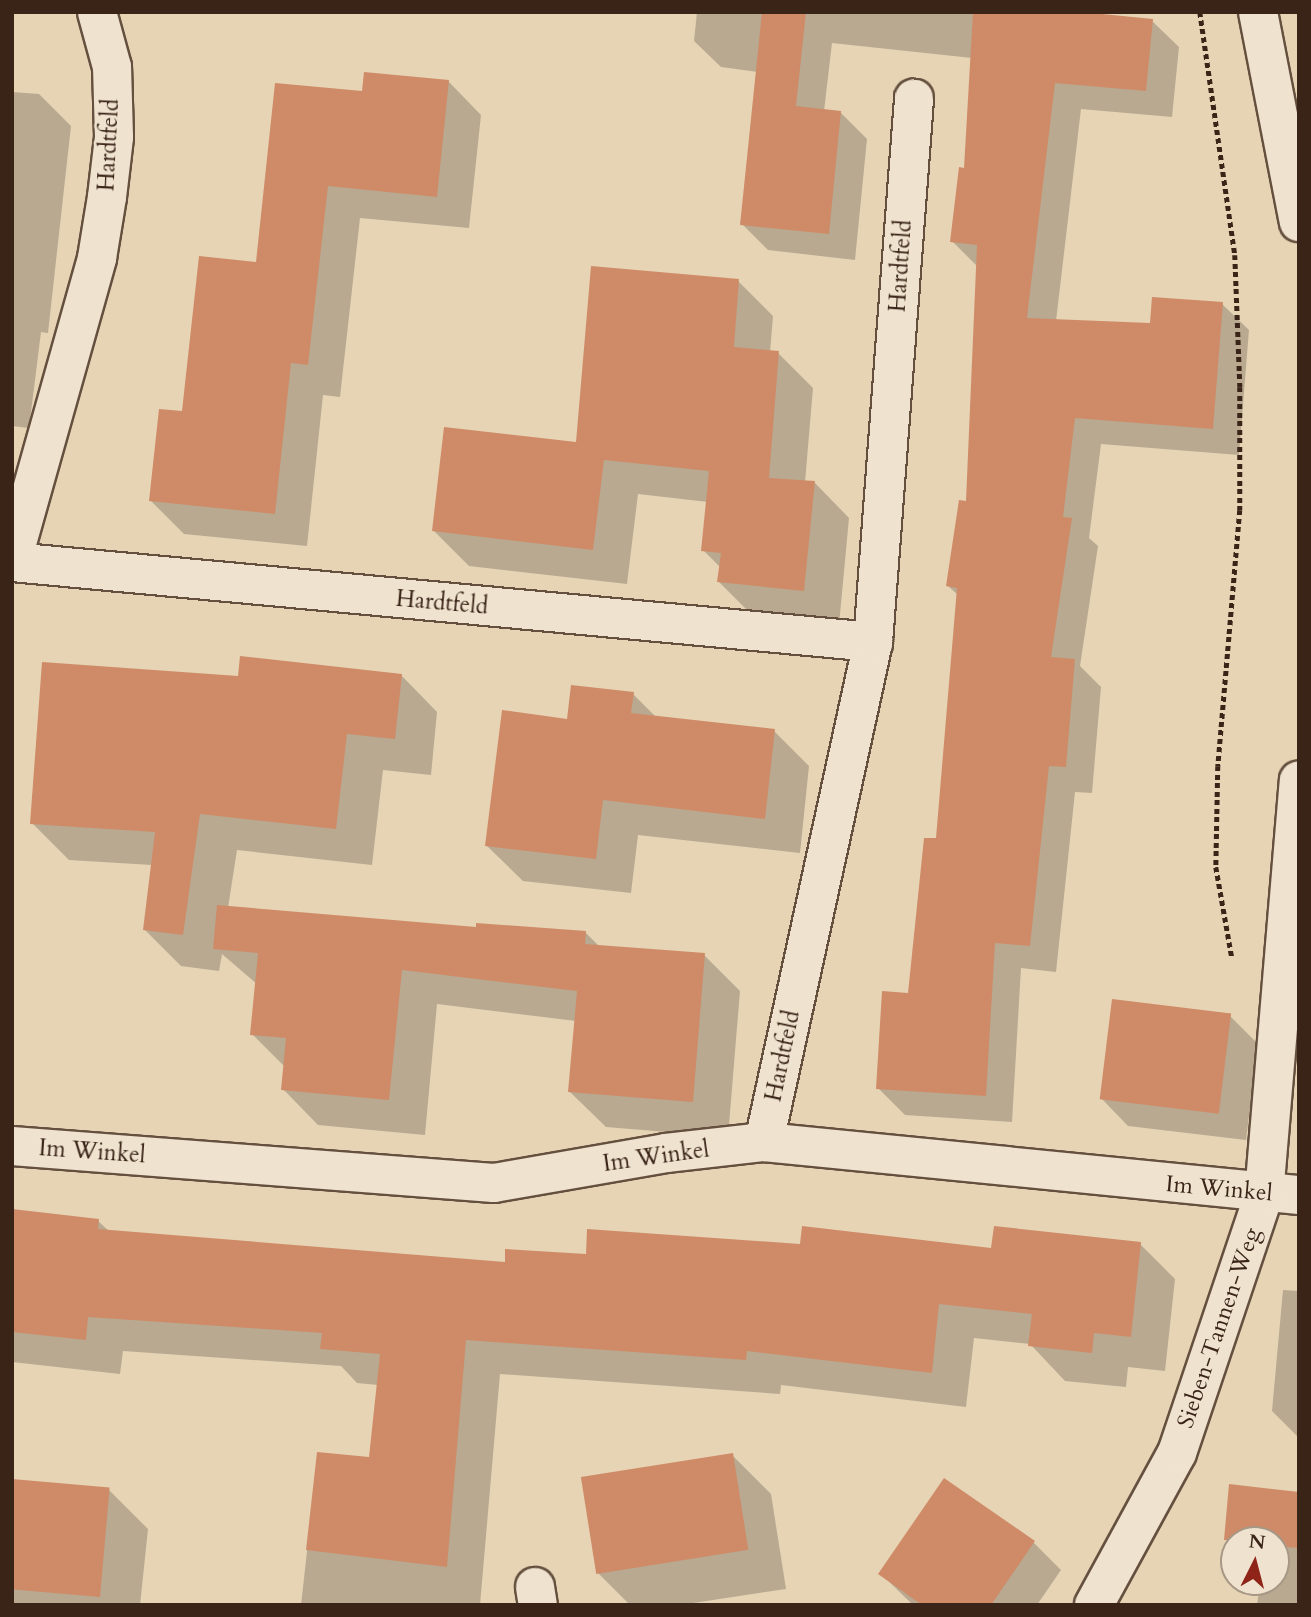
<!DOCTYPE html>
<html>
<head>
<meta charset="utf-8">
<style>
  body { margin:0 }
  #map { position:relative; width:1311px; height:1617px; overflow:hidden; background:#e6d4b5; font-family:Cardo,serif }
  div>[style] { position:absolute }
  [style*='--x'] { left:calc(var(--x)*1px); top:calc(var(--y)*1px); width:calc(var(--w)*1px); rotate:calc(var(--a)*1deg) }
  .shadow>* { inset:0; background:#0003 }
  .building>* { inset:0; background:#cf8b68; transform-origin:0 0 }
  .path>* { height:4.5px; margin-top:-2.25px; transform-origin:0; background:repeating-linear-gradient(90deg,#3a2418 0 5px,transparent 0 8.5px) }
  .roads { filter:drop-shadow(2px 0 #65503f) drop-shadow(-2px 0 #65503f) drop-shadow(0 2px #65503f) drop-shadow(0 -2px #65503f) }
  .street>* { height:38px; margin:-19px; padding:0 19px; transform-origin:19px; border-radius:19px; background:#efe3cf }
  span { translate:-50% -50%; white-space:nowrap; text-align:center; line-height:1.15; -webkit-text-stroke:5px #efe3cf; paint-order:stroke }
  .street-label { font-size:23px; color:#3a2418 }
  .frame { position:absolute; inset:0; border:14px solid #3a2418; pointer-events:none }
  .north { position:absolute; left:1220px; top:1526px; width:70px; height:70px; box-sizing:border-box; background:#efe3cf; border:2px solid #a79786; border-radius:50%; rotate:6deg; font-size:19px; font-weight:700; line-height:28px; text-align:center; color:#3a2418 }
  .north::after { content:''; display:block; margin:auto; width:24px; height:32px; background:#8f2418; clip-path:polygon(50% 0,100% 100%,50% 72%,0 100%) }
</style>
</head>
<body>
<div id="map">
  <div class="shadow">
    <i style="clip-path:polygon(697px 12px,1064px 12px,1152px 21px,1179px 47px,1172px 117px,1081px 109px,1056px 321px,1151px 325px,1222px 304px,1249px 330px,1239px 455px,1101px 444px,1089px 538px,1098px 546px,1080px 666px,1101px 687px,1092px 793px,1075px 792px,1056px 972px,1021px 968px,1012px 1122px,905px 1115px,878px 1088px,910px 995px,938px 840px,958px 595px,948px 586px,968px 504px,978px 267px,952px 241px,965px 170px,972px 58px,832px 43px,824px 111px,840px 112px,867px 139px,855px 260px,768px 250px,742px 224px,758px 72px,721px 67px,694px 41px)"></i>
    <i style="clip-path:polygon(449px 82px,481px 115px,469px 228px,360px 218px,340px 397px,323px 395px,307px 546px,184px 534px,151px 501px,183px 413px,257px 264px,363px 93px)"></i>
    <i style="clip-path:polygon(12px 92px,39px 94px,71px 126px,48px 333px,41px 332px,29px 428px,12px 426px)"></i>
    <i style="clip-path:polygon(738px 281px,773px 316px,770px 352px,778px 353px,813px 388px,805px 482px,815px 483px,849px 518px,839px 625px,754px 617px,719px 582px,721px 568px,703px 550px,708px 502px,638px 494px,627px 584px,469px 566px,434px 531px,578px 444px)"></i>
    <i style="clip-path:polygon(401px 675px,437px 712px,431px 775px,383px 770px,372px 865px,237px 850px,228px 908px,477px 929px,586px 933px,599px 946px,704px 955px,740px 991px,728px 1137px,606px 1127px,570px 1092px,576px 1021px,437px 1004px,425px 1135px,318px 1125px,283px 1089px,285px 1067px,252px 1034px,257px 984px,222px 954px,219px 971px,181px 966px,144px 929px,152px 865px,69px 860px,32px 823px,239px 677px)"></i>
    <i style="clip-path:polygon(633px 694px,656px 717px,774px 731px,809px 766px,800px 853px,638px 835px,631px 893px,523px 881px,487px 846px,568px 721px)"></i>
    <i style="clip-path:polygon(1230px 1016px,1258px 1044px,1246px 1140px,1128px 1126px,1101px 1098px)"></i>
    <i style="clip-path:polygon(12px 1211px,98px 1221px,110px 1232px,506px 1264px,587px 1256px,801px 1246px,993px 1250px,1140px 1244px,1175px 1279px,1165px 1371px,1128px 1367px,1126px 1387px,1065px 1381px,1030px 1344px,974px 1338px,966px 1407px,781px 1385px,780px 1394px,500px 1374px,480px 1605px,301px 1605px,318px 1453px,370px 1459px,378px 1385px,357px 1383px,341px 1366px,123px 1351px,120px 1374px,12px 1362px)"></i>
    <i style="clip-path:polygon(1283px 1290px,1299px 1291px,1299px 1438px,1272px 1411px)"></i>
    <i style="clip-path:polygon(732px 1455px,771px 1494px,786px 1589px,680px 1605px,630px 1605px,597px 1572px)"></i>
    <i style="clip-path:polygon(12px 1480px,109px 1490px,148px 1529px,140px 1605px,12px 1605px)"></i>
    <i style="clip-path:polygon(944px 1481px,1034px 1543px,1061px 1570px,1037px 1605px,913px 1605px,880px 1573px)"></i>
    <i style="clip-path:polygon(1299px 1493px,1299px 1605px,1257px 1605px,1260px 1582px,1276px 1582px,1276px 1540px,1234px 1540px,1234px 1548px,1226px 1540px)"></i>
  </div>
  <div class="building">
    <i style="clip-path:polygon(762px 12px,806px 12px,796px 106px,841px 111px,829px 234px,740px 225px)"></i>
    <i style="clip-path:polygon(973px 12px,1082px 12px,1153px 19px,1146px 91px,1055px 83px,1027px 318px,1150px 323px,1152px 297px,1223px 302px,1213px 429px,1075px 418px,1063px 517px,1072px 518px,1051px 657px,1075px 659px,1066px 767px,1049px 766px,1030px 946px,995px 943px,986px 1096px,876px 1089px,882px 991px,908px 993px,924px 838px,936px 838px,957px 588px,946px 586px,959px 500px,966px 501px,977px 245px,950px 242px,959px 167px,964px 168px)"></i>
    <i style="clip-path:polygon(364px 72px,449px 80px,437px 197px,328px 186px,308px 365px,291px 363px,275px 514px,149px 501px,159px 409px,182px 411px,199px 256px,256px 262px,275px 83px,362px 91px)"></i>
    <i style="clip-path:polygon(591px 266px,739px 279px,734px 347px,779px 351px,769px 478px,815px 481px,804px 591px,717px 582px,721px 553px,701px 551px,709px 471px,604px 460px,593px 550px,432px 531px,444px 427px,576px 442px)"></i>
    <i style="clip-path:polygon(240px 656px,402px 674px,395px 739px,347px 734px,336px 829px,200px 814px,183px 935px,143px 930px,155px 832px,30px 824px,42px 662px,238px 676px)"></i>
    <i style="clip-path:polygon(571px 685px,634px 692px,631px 713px,775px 729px,765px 819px,603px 800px,596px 859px,485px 846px,502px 710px,567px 719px)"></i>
    <i style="clip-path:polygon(217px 905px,476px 927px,476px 923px,586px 931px,585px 944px,705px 953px,693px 1102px,568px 1092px,577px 991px,402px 970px,389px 1100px,281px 1090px,286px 1038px,250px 1035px,258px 953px,213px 949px)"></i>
    <i style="left:1112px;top:999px;width:120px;height:101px;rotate:7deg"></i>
    <i style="clip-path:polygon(12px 1209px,99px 1219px,98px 1229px,505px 1262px,505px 1249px,586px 1254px,587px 1229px,800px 1244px,802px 1226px,991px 1248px,994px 1226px,1141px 1242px,1131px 1337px,1094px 1333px,1092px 1353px,1028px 1346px,1032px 1314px,939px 1304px,932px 1373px,747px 1351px,746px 1360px,466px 1340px,447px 1567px,306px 1550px,317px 1452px,369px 1457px,380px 1354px,320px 1349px,322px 1333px,88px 1317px,86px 1340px,12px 1332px)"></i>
    <i style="left:733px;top:1453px;width:98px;height:154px;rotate:81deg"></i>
    <i style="clip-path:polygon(944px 1478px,1035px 1541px,991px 1605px,922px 1605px,878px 1574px)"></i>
    <i style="left:12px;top:1479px;width:98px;height:110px;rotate:5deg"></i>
    <i style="clip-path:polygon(1229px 1484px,1299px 1492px,1299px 1548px,1276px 1546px,1276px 1540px,1224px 1540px)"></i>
  </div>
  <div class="path">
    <i style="--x:1200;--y:12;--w:246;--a:81.8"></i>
    <i style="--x:1235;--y:255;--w:132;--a:87.8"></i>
    <i style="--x:1240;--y:387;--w:123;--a:90"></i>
    <i style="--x:1240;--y:510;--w:257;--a:94.9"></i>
    <i style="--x:1218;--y:766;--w:101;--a:91.1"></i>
    <i style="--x:1216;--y:867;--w:92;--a:80"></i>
  </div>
  <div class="roads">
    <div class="street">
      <i style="--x:1258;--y:12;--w:214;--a:79"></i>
      <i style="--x:12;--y:561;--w:315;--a:-74.3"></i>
      <i style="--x:97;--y:258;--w:62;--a:-80.7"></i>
      <i style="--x:107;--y:197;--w:60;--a:-83.3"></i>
      <i style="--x:114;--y:137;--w:70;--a:-91.6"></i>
      <i style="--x:112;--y:67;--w:57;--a:-105.3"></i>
      <i style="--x:12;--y:562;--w:865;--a:5.31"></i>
      <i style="--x:764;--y:1142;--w:512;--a:-77.7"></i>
      <i style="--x:873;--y:642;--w:545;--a:-85.68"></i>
      <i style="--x:12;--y:1146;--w:483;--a:4.4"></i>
      <i style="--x:494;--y:1183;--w:175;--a:-9.9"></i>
      <i style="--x:666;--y:1153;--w:99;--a:-6.4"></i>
      <i style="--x:764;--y:1142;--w:538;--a:5.66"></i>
      <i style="--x:535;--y:1587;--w:18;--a:81"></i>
      <i style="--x:1094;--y:1605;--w:173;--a:-61.4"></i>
      <i style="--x:1177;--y:1453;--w:272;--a:-71.4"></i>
      <i style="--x:1264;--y:1195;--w:416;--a:-85.2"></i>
    </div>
  </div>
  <div class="street-label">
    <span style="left:109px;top:145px;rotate:-87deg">Hardtfeld</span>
    <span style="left:901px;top:266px;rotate:-86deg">Hardtfeld</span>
    <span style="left:442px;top:603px;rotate:5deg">Hardtfeld</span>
    <span style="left:783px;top:1056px;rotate:-78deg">Hardtfeld</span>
    <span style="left:92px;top:1152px;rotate:4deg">Im Winkel</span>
    <span style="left:656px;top:1157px;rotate:-8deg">Im Winkel</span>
    <span style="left:1219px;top:1189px;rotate:5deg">Im Winkel</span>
    <span style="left:1219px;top:1328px;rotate:-71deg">Sieben-Tannen-Weg</span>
  </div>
  <div class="frame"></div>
  <div class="north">N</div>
</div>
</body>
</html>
